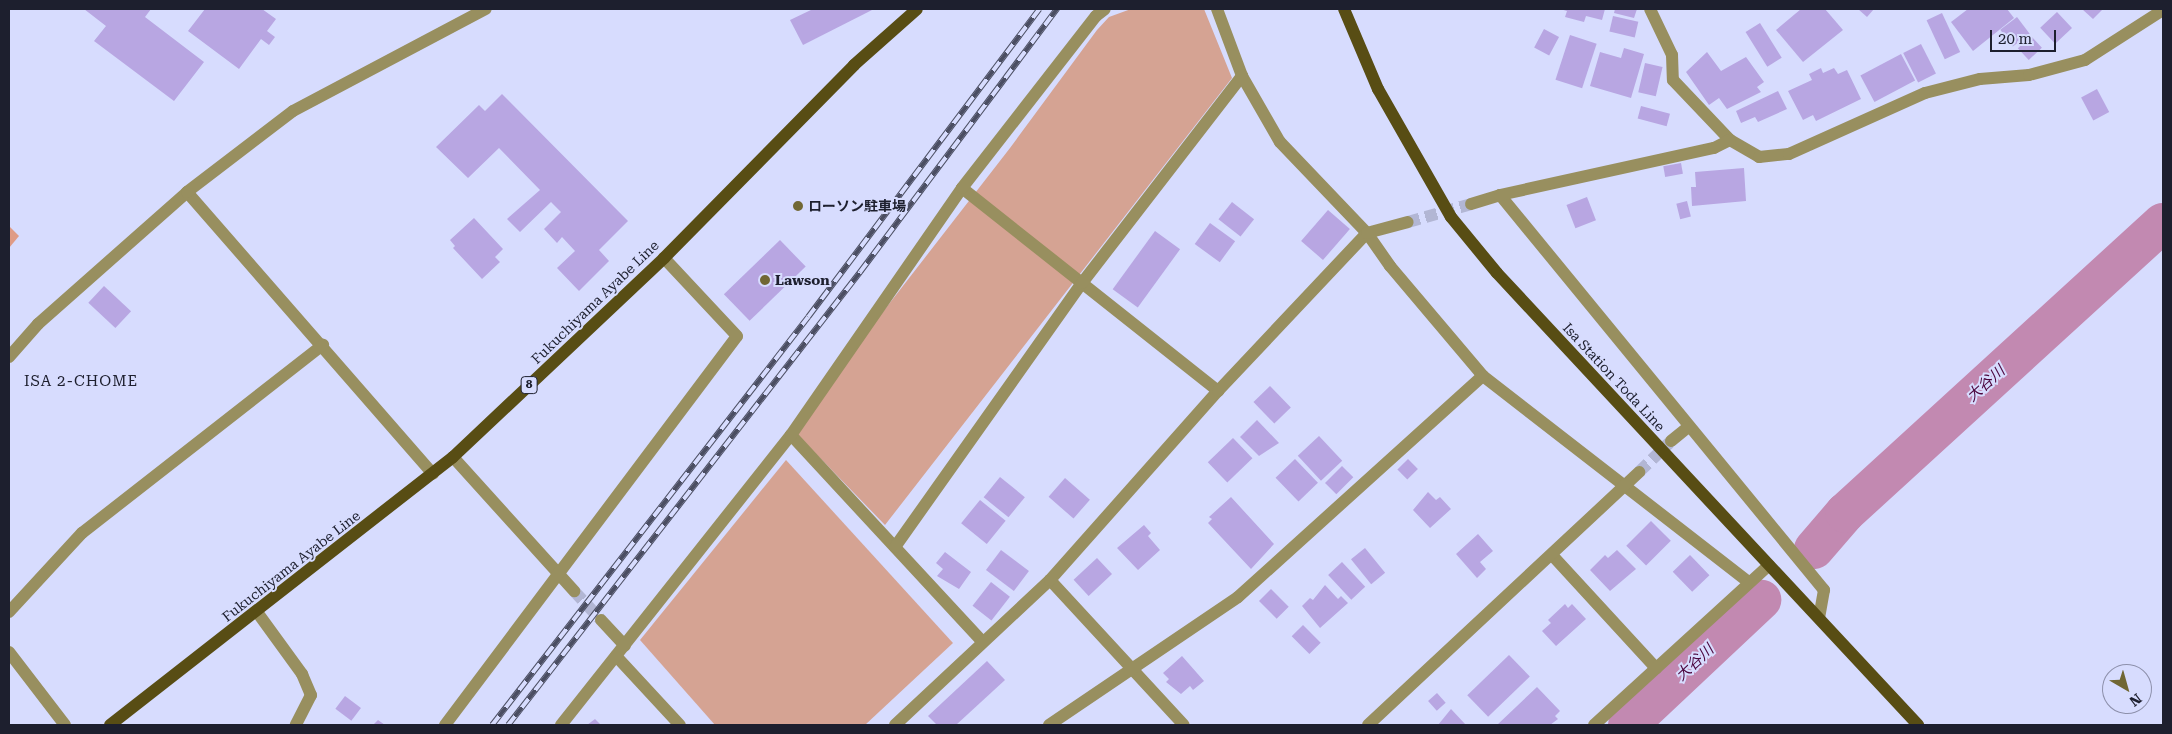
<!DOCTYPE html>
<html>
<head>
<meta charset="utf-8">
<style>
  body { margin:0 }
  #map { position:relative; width:2172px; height:734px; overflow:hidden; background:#d7dcfe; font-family:"Roboto Serif","Noto Sans JP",serif }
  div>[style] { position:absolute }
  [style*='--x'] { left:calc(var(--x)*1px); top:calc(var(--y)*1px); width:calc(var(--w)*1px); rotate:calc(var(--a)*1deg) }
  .green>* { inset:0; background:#d5a393 }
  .forest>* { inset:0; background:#df9b86 }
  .river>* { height:40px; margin:-20px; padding:0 20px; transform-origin:20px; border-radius:20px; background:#c289b1 }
  .building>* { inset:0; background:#b8a6e2; transform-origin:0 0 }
  .minor-tunnel>* { height:12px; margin-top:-6px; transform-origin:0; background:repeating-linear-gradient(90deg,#b2b6d4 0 12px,transparent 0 18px) }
  .minor>* { height:12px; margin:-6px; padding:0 6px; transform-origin:6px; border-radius:6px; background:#988f5f }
  .major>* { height:12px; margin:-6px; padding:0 6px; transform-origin:6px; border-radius:6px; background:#584d14 }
  .rail>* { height:5.5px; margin-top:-2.75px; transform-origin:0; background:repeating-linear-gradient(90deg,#d7dcfe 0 11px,#4b4e62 0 22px); box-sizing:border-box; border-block:1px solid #4b4e62 }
  .dots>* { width:14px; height:14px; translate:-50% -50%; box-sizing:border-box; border:2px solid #d7dcfe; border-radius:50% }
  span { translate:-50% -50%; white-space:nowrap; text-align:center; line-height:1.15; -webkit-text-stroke:4px #d7dcfe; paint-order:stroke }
  .shield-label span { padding:1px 4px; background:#d7dcfe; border:1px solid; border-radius:4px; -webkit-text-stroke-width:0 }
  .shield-label { font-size:12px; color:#1d1f2e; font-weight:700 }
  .poi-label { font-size:14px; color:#1d1f2e; font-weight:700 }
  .left { translate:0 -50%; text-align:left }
  .street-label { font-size:14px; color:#1d1f2e }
  .neighbourhood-label { font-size:15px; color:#1d1f2e; letter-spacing:1px }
  .water-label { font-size:15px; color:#4a043c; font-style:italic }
  .frame { position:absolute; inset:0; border:10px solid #1d1f2e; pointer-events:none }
  .north { position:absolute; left:2102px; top:664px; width:50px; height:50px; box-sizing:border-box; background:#d7dcfe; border:1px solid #8d90ab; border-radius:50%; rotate:142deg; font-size:14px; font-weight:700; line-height:20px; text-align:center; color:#1d1f2e }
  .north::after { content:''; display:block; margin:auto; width:18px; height:22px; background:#716734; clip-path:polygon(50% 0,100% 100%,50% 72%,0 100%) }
  .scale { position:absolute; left:1990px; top:30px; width:66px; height:22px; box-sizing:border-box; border:2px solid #1d1f2e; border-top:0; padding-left:6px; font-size:15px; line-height:18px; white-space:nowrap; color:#1d1f2e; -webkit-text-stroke:4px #d7dcfe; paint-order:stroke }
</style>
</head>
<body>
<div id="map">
  <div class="green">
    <i style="clip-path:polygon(1131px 9px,1204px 9px,1232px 78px,885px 525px,792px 429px,1010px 148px,1097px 30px,1109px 17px)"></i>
    <i style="clip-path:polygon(786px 460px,953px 643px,865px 725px,715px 725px,640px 640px)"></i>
  </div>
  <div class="forest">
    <i style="clip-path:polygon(9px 226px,19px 236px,9px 248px)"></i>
  </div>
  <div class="river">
    <i style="--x:1814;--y:549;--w:48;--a:-49.3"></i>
    <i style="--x:1845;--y:513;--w:430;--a:-42.4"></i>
    <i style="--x:1628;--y:725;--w:183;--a:-43.2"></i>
  </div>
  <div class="building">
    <i style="clip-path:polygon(84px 9px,151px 9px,145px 17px,204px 62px,174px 101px,94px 41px,106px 26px)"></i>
    <i style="clip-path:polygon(205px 9px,262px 9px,276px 19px,267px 31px,275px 37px,269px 45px,261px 39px,239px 69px,188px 31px)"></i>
    <i style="clip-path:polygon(813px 9px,874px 9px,803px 45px,790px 20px)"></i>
    <i style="clip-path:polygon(1560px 9px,1605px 9px,1602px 20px,1586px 16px,1584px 22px,1565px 17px,1567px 11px)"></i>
    <i style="clip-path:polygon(1615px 9px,1637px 9px,1634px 18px,1614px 13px)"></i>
    <i style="clip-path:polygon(1801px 9px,1825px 9px,1843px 30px,1803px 62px,1776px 30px)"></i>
    <i style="clip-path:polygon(1858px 9px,1874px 9px,1867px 17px)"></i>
    <i style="clip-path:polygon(1968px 9px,2007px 9px,2014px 18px,1973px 51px,1951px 22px)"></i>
    <i style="clip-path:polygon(2082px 9px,2103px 9px,2093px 19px)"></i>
    <i style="left:2057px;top:12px;width:22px;height:23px;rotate:47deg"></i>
    <i style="left:1942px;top:13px;width:43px;height:17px;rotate:65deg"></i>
    <i style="left:1613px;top:16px;width:26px;height:16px;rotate:13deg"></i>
    <i style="left:2017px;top:17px;width:21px;height:21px;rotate:53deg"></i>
    <i style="left:1760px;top:23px;width:41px;height:17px;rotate:58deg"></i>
    <i style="left:1544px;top:29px;width:17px;height:21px;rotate:28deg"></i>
    <i style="left:1570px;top:35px;width:28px;height:47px;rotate:18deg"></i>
    <i style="left:2031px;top:36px;width:16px;height:18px;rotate:47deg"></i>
    <i style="left:1921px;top:44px;width:33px;height:20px;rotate:63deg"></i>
    <i style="clip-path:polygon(1624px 48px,1644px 54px,1631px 98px,1590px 86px,1600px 52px,1621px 58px)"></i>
    <i style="clip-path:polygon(1707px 52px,1721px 71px,1746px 57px,1764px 82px,1757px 87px,1761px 92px,1727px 109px,1719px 98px,1709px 105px,1686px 72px)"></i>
    <i style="left:1901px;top:54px;width:30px;height:46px;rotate:62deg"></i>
    <i style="left:1645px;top:63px;width:18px;height:30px;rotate:13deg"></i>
    <i style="clip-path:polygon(1821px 68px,1823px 73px,1834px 68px,1838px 74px,1847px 70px,1861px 99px,1816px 121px,1813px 115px,1803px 120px,1788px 91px,1812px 80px,1809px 74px)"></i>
    <i style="left:2097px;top:89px;width:26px;height:18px;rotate:62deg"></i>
    <i style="clip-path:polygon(1778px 91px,1787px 109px,1758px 122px,1755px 117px,1741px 123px,1736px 111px)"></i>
    <i style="clip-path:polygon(502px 94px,628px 221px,599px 250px,609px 261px,579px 291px,557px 268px,575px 251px,562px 237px,557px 243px,544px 229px,561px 212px,551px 202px,520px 232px,507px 219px,540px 190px,499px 148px,468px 178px,436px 147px,479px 105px,485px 111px)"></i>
    <i style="left:1641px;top:106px;width:30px;height:13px;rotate:15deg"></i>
    <i style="left:1681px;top:163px;width:11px;height:18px;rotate:80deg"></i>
    <i style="clip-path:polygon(1744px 168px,1746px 201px,1692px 206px,1691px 187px,1696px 187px,1695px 172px)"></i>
    <i style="left:1587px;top:197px;width:25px;height:22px;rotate:69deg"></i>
    <i style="left:1687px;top:201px;width:16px;height:11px;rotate:76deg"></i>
    <i style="left:1232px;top:202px;width:28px;height:22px;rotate:38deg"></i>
    <i style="left:1328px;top:210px;width:29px;height:41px;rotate:41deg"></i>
    <i style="clip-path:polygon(474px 218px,503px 249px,495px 257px,500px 262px,482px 279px,453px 248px,455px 246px,450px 240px)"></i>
    <i style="left:1210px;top:223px;width:31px;height:26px;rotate:36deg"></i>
    <i style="left:1155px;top:231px;width:31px;height:72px;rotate:36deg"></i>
    <i style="left:780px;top:240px;width:37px;height:78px;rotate:46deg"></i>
    <i style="left:104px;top:286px;width:37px;height:23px;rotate:43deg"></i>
    <i style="left:1270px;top:386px;width:30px;height:23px;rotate:46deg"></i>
    <i style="clip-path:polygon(1257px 420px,1279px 443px,1259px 456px,1240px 437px)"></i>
    <i style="left:1319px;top:436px;width:34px;height:29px;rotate:47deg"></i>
    <i style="left:1233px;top:438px;width:28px;height:35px;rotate:46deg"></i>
    <i style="left:1295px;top:459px;width:33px;height:27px;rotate:46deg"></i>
    <i style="left:1408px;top:459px;width:14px;height:15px;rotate:45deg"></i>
    <i style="left:1342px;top:466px;width:16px;height:24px;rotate:45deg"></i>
    <i style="left:1000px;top:477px;width:32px;height:26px;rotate:39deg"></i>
    <i style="left:1065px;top:478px;width:33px;height:25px;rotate:41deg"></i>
    <i style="clip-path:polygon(1428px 492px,1436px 500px,1440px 497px,1451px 509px,1430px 528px,1413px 510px)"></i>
    <i style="clip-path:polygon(1231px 497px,1274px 544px,1251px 569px,1208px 523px,1212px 519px,1209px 517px)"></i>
    <i style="left:980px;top:500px;width:33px;height:30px;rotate:39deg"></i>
    <i style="left:1651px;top:521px;width:28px;height:35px;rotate:45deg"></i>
    <i style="clip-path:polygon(1144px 525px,1151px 533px,1148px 536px,1160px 550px,1138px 570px,1117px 548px)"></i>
    <i style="clip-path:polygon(1478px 534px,1493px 551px,1480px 562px,1486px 569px,1477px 578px,1456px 554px)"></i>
    <i style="left:1365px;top:548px;width:32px;height:18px;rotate:51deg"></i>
    <i style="left:1001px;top:550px;width:35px;height:25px;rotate:37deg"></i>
    <i style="clip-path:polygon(1617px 550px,1636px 569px,1610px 591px,1590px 570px,1605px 555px,1608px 558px)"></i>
    <i style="clip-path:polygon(945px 552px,971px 572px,959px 589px,937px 576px,943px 569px,936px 563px)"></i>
    <i style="left:1690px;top:555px;width:28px;height:24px;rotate:46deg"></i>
    <i style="left:1097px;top:558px;width:22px;height:32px;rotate:47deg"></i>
    <i style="left:1342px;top:562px;width:34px;height:19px;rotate:47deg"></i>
    <i style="left:991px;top:582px;width:24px;height:30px;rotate:38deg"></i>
    <i style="clip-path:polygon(1325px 585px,1338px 599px,1341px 596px,1348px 603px,1320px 628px,1302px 606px,1310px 598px,1313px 600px)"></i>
    <i style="left:1271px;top:589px;width:25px;height:17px;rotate:45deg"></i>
    <i style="clip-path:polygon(1565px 604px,1568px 608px,1572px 604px,1586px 619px,1556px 646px,1542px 631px,1551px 623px,1548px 620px)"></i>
    <i style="left:1303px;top:625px;width:25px;height:16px;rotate:45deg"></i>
    <i style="left:1509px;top:655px;width:30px;height:58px;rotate:46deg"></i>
    <i style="clip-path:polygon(1182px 656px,1204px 681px,1193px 690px,1190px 686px,1181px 694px,1166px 682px,1169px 679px,1163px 673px)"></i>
    <i style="clip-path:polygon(987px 661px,1005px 680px,956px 725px,937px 725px,928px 716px)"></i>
    <i style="clip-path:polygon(1537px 687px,1560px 711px,1555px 716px,1558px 719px,1550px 725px,1497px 725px)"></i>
    <i style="left:1437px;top:693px;width:13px;height:12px;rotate:48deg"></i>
    <i style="left:345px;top:696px;width:20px;height:16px;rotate:37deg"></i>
    <i style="clip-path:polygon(1451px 709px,1466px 725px,1438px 725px)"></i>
    <i style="clip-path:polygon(595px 719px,601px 725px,587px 725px)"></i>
    <i style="clip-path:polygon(378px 720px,385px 725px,373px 725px)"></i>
  </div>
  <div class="minor-tunnel">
    <i style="--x:1408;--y:222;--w:66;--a:-15.9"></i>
    <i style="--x:1639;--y:472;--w:42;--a:-44"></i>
    <i style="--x:574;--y:591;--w:40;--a:47"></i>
  </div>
  <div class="minor">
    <i style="--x:1217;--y:9;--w:72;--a:69.5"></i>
    <i style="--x:1242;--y:76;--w:76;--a:60.1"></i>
    <i style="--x:1280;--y:142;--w:126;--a:46.3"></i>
    <i style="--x:1367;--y:233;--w:40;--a:55.1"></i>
    <i style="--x:1390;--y:266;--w:144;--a:49.8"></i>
    <i style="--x:1483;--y:376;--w:336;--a:37.8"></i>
    <i style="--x:1650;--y:9;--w:51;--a:64.4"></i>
    <i style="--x:1672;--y:55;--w:25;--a:88"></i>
    <i style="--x:1673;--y:80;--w:83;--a:46.5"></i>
    <i style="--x:1730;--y:140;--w:34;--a:30"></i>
    <i style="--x:1759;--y:157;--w:30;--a:-6"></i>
    <i style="--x:1789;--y:154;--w:149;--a:-24.2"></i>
    <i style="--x:1925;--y:93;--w:57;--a:-14.3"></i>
    <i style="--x:1980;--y:79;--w:49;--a:-4.7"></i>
    <i style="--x:2029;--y:75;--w:58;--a:-15"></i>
    <i style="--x:2085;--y:60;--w:93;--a:-32.7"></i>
    <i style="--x:962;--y:188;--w:327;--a:38.4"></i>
    <i style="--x:187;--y:192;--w:374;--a:48.9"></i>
    <i style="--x:1500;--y:195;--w:511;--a:50.64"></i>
    <i style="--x:1824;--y:590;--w:28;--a:100"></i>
    <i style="--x:1471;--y:204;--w:30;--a:-17"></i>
    <i style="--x:1500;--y:195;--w:219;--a:-12.4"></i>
    <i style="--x:1714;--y:148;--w:18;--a:-27"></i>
    <i style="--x:9;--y:357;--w:44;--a:-48.7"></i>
    <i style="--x:38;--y:324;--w:199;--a:-41.5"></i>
    <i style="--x:187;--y:192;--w:133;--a:-37.4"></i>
    <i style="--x:293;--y:111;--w:218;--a:-27.9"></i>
    <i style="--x:791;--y:435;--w:282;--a:47.2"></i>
    <i style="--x:1671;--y:441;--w:22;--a:-39"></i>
    <i style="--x:453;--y:457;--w:181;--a:47.9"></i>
    <i style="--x:895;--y:547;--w:324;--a:-54.7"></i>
    <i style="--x:1082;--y:283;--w:262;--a:-52.3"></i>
    <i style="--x:1552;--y:555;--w:154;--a:47.4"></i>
    <i style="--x:1050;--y:580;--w:197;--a:47.3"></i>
    <i style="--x:9;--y:612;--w:108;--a:-47.3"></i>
    <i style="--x:82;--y:533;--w:306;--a:-38"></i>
    <i style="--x:257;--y:612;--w:77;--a:54"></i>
    <i style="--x:302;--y:674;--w:23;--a:67"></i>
    <i style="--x:311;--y:695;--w:34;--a:117"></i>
    <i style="--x:601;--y:620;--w:35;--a:47"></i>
    <i style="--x:9;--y:652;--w:92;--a:52.5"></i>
    <i style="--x:616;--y:656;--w:94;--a:47.2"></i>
    <i style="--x:445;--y:725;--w:486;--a:-53.1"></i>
    <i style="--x:737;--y:336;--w:107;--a:-133.1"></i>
    <i style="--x:561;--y:725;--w:370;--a:-51.6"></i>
    <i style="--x:791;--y:435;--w:300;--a:-55.3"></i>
    <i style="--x:962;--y:188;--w:218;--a:-52.1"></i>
    <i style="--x:1096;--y:16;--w:11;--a:-38"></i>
    <i style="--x:895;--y:725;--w:212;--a:-43.1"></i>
    <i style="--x:1050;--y:580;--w:253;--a:-48.4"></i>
    <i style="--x:1218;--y:391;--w:217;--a:-46.7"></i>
    <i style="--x:1367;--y:233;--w:42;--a:-15"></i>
    <i style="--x:1049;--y:725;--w:228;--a:-34.1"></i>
    <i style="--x:1238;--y:597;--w:330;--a:-42.1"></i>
    <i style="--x:1368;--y:725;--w:371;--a:-43"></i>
    <i style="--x:1594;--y:725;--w:237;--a:-42.4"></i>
  </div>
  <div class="major">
    <i style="--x:1344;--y:9;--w:87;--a:67"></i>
    <i style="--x:1378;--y:89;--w:147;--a:60.3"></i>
    <i style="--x:1451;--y:217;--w:72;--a:50.6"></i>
    <i style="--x:1497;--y:273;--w:618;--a:47.03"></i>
    <i style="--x:110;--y:725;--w:435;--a:-38"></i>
    <i style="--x:453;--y:457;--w:290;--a:-43.3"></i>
    <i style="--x:664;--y:258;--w:271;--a:-45.4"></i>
    <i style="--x:854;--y:65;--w:84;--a:-41.6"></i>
  </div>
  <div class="rail">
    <i style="--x:492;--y:725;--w:516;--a:-52.24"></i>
    <i style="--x:808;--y:317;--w:385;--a:-53.1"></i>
    <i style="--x:508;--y:725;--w:574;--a:-52.15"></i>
    <i style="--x:860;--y:272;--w:329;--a:-53.2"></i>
  </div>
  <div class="dots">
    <i style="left:798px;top:206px;background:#716734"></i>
    <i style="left:765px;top:280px;background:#716734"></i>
  </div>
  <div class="shield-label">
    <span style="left:529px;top:385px">8</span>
  </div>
  <div class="poi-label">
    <span class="left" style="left:808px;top:206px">ローソン駐車場</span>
    <span class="left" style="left:775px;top:280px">Lawson</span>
  </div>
  <div class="street-label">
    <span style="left:595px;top:302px;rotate:-44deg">Fukuchiyama Ayabe Line</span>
    <span style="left:1614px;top:377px;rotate:47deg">Isa Station Toda Line</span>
    <span style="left:291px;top:566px;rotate:-38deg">Fukuchiyama Ayabe Line</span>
  </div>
  <div class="neighbourhood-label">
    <span style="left:81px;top:382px">ISA 2-CHOME</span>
  </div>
  <div class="water-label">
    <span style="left:1986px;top:384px;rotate:-42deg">大谷川</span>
    <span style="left:1695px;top:663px;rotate:-43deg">大谷川</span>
  </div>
  <div class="frame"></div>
  <div class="north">N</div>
  <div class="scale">20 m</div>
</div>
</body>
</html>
